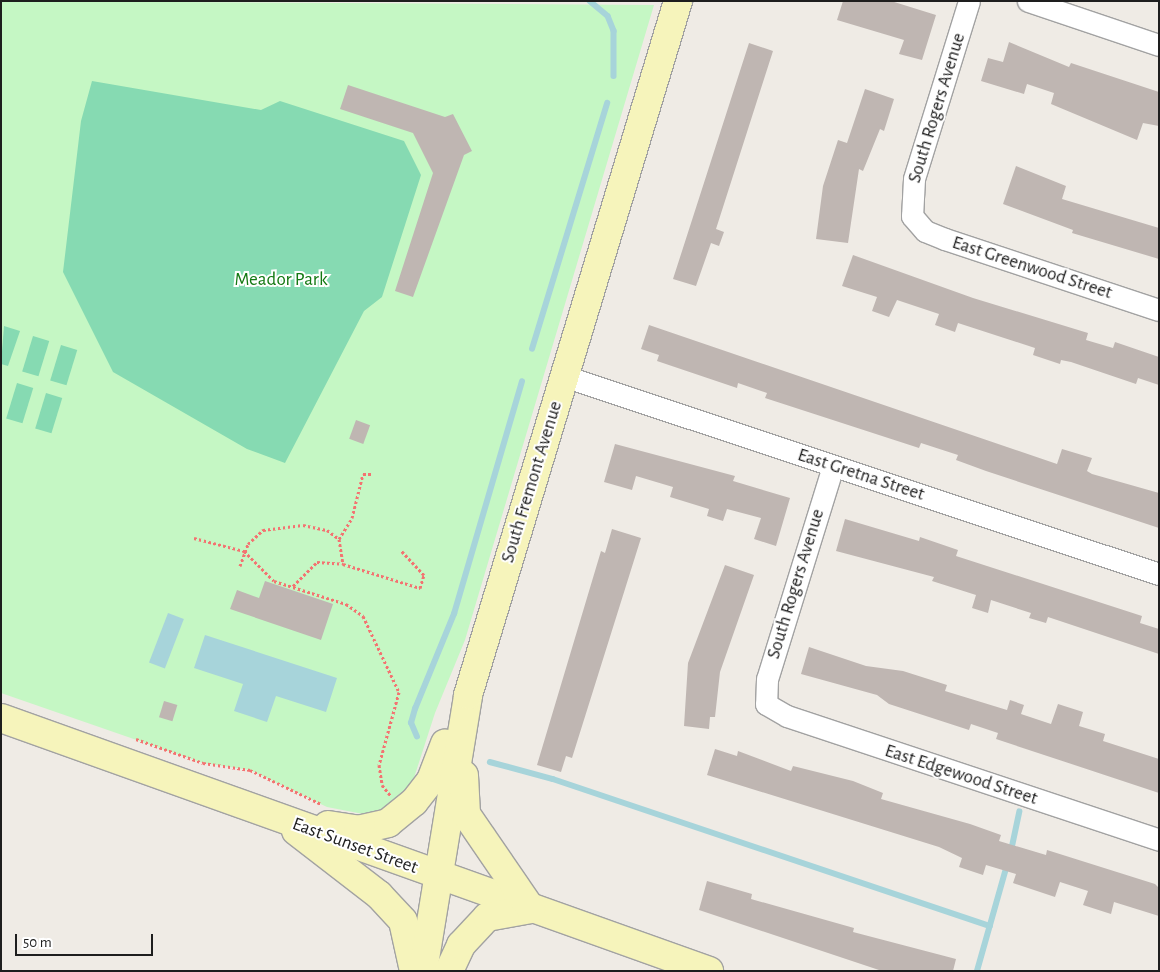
<!DOCTYPE html>
<html>
<head>
<meta charset="utf-8">
<style>
  body { margin:0 }
  #map { position:relative; width:1160px; height:972px; overflow:hidden; background:#efebe5; font-family:"Alegreya Sans",sans-serif }
  div>[style] { position:absolute }
  [style*='--x'] { left:calc(var(--x)*1px); top:calc(var(--y)*1px); width:calc(var(--w)*1px); rotate:calc(var(--a)*1deg) }
  .park>* { inset:0; background:#c5f7c4 }
  .pitch>* { inset:0; background:#86dab2; transform-origin:0 0 }
  .water>* { inset:0; background:#a7d4da; transform-origin:0 0 }
  .stream>* { height:5.5px; margin:-2.75px; padding:0 2.75px; transform-origin:2.75px; border-radius:2.75px; background:#a7d4da }
  .building>* { inset:0; background:#bfb6b2; transform-origin:0 0 }
  .path>* { height:3px; margin-top:-1.5px; transform-origin:0; background:repeating-linear-gradient(90deg,#f37371 0 2.5px,transparent 0 5px) }
  .roads { filter:drop-shadow(1px 0 #a2a2a2) drop-shadow(-1px 0 #a2a2a2) drop-shadow(0 1px #a2a2a2) drop-shadow(0 -1px #a2a2a2) }
  .minor>* { height:21px; margin:-10.5px; padding:0 10.5px; transform-origin:10.5px; border-radius:10.5px; background:#fff }
  .secondary>* { height:28px; margin:-14px; padding:0 14px; transform-origin:14px; border-radius:14px; background:#f6f4bb }
  span { translate:-50% -50%; white-space:nowrap; text-align:center; line-height:1.15; -webkit-text-stroke:4px #fff; paint-order:stroke }
  .street-label { font-size:19px; color:#1e1e1e }
  .park-label { font-size:19px; color:#127811 }
  .frame { position:absolute; inset:0; border:2px solid #1e1e1e; pointer-events:none }
  .scale { position:absolute; left:15px; top:934px; width:138px; height:22px; box-sizing:border-box; border:2px solid #1e1e1e; border-top:0; padding-left:6px; font-size:15px; line-height:18px; white-space:nowrap; color:#1e1e1e; -webkit-text-stroke:4px #fff; paint-order:stroke }
</style>
</head>
<body>
<div id="map">
  <div class="park">
    <i style="clip-path:polygon(1px 1px,654px 5px,465px 640px,435px 713px,412px 784px,383px 809px,363px 814px,327px 807px,250px 770px,203px 763px,1px 693px)"></i>
  </div>
  <div class="pitch">
    <i style="clip-path:polygon(92px 81px,261px 110px,280px 101px,404px 141px,421px 175px,382px 297px,364px 311px,285px 463px,247px 449px,113px 372px,63px 272px,81px 121px)"></i>
    <i style="clip-path:polygon(4px 326px,20px 331px,8px 366px,1px 364px)"></i>
    <i style="left:33px;top:336px;width:17px;height:37px;rotate:17deg"></i>
    <i style="left:61px;top:345px;width:17px;height:37px;rotate:17deg"></i>
    <i style="left:17px;top:383px;width:17px;height:37px;rotate:17deg"></i>
    <i style="left:46px;top:393px;width:17px;height:37px;rotate:17deg"></i>
  </div>
  <div class="water">
    <i style="left:168px;top:613px;width:17px;height:53px;rotate:21deg"></i>
    <i style="clip-path:polygon(205px 635px,337px 678px,326px 712px,276px 696px,267px 722px,234px 711px,243px 684px,194px 668px)"></i>
  </div>
  <div class="stream">
    <i style="--x:590;--y:1;--w:23;--a:40"></i>
    <i style="--x:608;--y:16;--w:16;--a:68"></i>
    <i style="--x:614;--y:31;--w:45;--a:90"></i>
    <i style="--x:532;--y:349;--w:257;--a:-73"></i>
    <i style="--x:417;--y:737;--w:15;--a:-113"></i>
    <i style="--x:411;--y:723;--w:15;--a:-74"></i>
    <i style="--x:415;--y:709;--w:103;--a:-67.7"></i>
    <i style="--x:454;--y:614;--w:242;--a:-73.7"></i>
    <i style="--x:490;--y:762;--w:65;--a:15.1"></i>
    <i style="--x:553;--y:779;--w:461;--a:18.6"></i>
    <i style="--x:1011;--y:851;--w:40;--a:-78"></i>
    <i style="--x:977;--y:971;--w:110;--a:-74.2"></i>
  </div>
  <div class="building">
    <i style="clip-path:polygon(843px 1px,891px 1px,936px 15px,922px 60px,899px 54px,904px 40px,837px 20px)"></i>
    <i style="clip-path:polygon(1009px 42px,1069px 67px,1071px 63px,1159px 92px,1159px 126px,1143px 123px,1137px 140px,1051px 104px,1054px 93px,1027px 84px,1024px 94px,981px 81px,988px 58px,1003px 62px)"></i>
    <i style="clip-path:polygon(749px 43px,773px 51px,716px 229px,724px 232px,719px 246px,711px 243px,696px 286px,673px 279px)"></i>
    <i style="clip-path:polygon(348px 85px,445px 117px,453px 114px,472px 151px,464px 155px,413px 297px,395px 291px,433px 173px,413px 133px,340px 109px)"></i>
    <i style="clip-path:polygon(865px 89px,894px 99px,884px 131px,880px 129px,863px 171px,859px 169px,848px 243px,816px 239px,823px 186px,838px 140px,847px 143px)"></i>
    <i style="clip-path:polygon(1016px 166px,1066px 186px,1062px 199px,1159px 228px,1159px 259px,1072px 233px,1073px 230px,1003px 204px)"></i>
    <i style="clip-path:polygon(853px 255px,973px 298px,1088px 333px,1086px 340px,1113px 348px,1115px 342px,1159px 357px,1159px 385px,1138px 378px,1136px 384px,1071px 362px,1061px 360px,1060px 364px,1033px 355px,1035px 348px,958px 323px,955px 332px,935px 325px,939px 314px,897px 300px,889px 317px,872px 311px,877px 297px,842px 286px)"></i>
    <i style="clip-path:polygon(649px 325px,1057px 464px,1062px 449px,1092px 458px,1087px 471px,1092px 474px,1159px 493px,1159px 528px,986px 471px,956px 460px,958px 455px,921px 443px,919px 448px,765px 398px,767px 393px,738px 383px,737px 388px,657px 361px,659px 355px,641px 349px)"></i>
    <i style="left:356px;top:420px;width:15px;height:20px;rotate:20deg"></i>
    <i style="clip-path:polygon(615px 444px,735px 476px,733px 481px,790px 498px,776px 546px,754px 539px,761px 518px,727px 509px,723px 521px,707px 516px,709px 509px,670px 497px,673px 487px,636px 476px,632px 490px,604px 482px)"></i>
    <i style="clip-path:polygon(845px 519px,919px 541px,920px 537px,958px 550px,956px 556px,1142px 616px,1140px 623px,1159px 629px,1159px 654px,1048px 617px,1046px 623px,1029px 618px,1031px 613px,991px 600px,988px 613px,972px 608px,976px 595px,932px 581px,934px 577px,836px 551px)"></i>
    <i style="clip-path:polygon(612px 529px,641px 538px,572px 758px,566px 756px,561px 772px,537px 765px,601px 551px,605px 553px)"></i>
    <i style="clip-path:polygon(725px 565px,754px 575px,720px 672px,715px 717px,710px 717px,709px 729px,684px 726px,688px 663px)"></i>
    <i style="clip-path:polygon(265px 581px,333px 604px,321px 640px,230px 609px,237px 590px,259px 598px)"></i>
    <i style="clip-path:polygon(809px 647px,866px 666px,903px 671px,947px 685px,945px 691px,1007px 710px,1010px 700px,1024px 705px,1021px 714px,1051px 724px,1058px 704px,1083px 712px,1079px 726px,1105px 734px,1103px 741px,1159px 759px,1159px 793px,996px 739px,998px 733px,971px 724px,969px 730px,889px 704px,877px 695px,801px 674px)"></i>
    <i style="left:164px;top:701px;width:14px;height:17px;rotate:17deg"></i>
    <i style="clip-path:polygon(715px 749px,737px 756px,738px 751px,791px 771px,793px 766px,853px 781px,883px 793px,881px 799px,970px 824px,1001px 835px,999px 841px,1046px 855px,1047px 850px,1155px 884px,1159px 888px,1159px 916px,1114px 902px,1111px 914px,1083px 905px,1088px 891px,1060px 882px,1055px 897px,1013px 883px,1016px 874px,986px 865px,983px 875px,959px 867px,962px 858px,939px 847px,707px 775px)"></i>
    <i style="clip-path:polygon(707px 881px,752px 894px,751px 899px,854px 928px,853px 932px,956px 959px,953px 971px,882px 971px,699px 910px)"></i>
  </div>
  <div class="path">
    <i style="--x:194;--y:538;--w:52;--a:14.6"></i>
    <i style="--x:244;--y:551;--w:42;--a:45"></i>
    <i style="--x:274;--y:581;--w:76;--a:17.7"></i>
    <i style="--x:346;--y:604;--w:21;--a:35"></i>
    <i style="--x:363;--y:616;--w:84;--a:64.7"></i>
    <i style="--x:399;--y:692;--w:76;--a:105.3"></i>
    <i style="--x:379;--y:765;--w:20;--a:81"></i>
    <i style="--x:382;--y:785;--w:13;--a:51"></i>
    <i style="--x:339;--y:539;--w:25;--a:-58"></i>
    <i style="--x:352;--y:518;--w:45;--a:-76"></i>
    <i style="--x:363;--y:474;--w:9;--a:0"></i>
    <i style="--x:240;--y:566;--w:23;--a:-70"></i>
    <i style="--x:248;--y:544;--w:21;--a:-43"></i>
    <i style="--x:263;--y:530;--w:40;--a:-7.1"></i>
    <i style="--x:303;--y:525;--w:25;--a:12"></i>
    <i style="--x:327;--y:530;--w:15;--a:37"></i>
    <i style="--x:339;--y:539;--w:25;--a:81"></i>
    <i style="--x:343;--y:564;--w:81;--a:17.3"></i>
    <i style="--x:420;--y:588;--w:14;--a:-73"></i>
    <i style="--x:424;--y:575;--w:33;--a:-133"></i>
    <i style="--x:293;--y:586;--w:34;--a:-45"></i>
    <i style="--x:317;--y:562;--w:26;--a:4"></i>
    <i style="--x:136;--y:739;--w:71;--a:19.7"></i>
    <i style="--x:203;--y:763;--w:48;--a:8.5"></i>
    <i style="--x:250;--y:770;--w:79;--a:25.6"></i>
  </div>
  <div class="roads">
    <div class="minor">
      <i style="--x:969;--y:1;--w:186;--a:107.2"></i>
      <i style="--x:914;--y:179;--w:37;--a:93"></i>
      <i style="--x:912;--y:216;--w:20;--a:49"></i>
      <i style="--x:925;--y:231;--w:22;--a:22"></i>
      <i style="--x:945;--y:239;--w:225;--a:18.4"></i>
      <i style="--x:1028;--y:1;--w:138;--a:18.6"></i>
      <i style="--x:564;--y:376;--w:627;--a:18.41"></i>
      <i style="--x:833;--y:466;--w:223;--a:107.2"></i>
      <i style="--x:767;--y:679;--w:25;--a:92"></i>
      <i style="--x:766;--y:704;--w:24;--a:30"></i>
      <i style="--x:787;--y:716;--w:392;--a:18.4"></i>
    </div>
    <div class="secondary">
      <i style="--x:1;--y:718;--w:752;--a:19.66"></i>
      <i style="--x:328;--y:825;--w:30;--a:9"></i>
      <i style="--x:358;--y:830;--w:31;--a:-13"></i>
      <i style="--x:388;--y:823;--w:33;--a:-39"></i>
      <i style="--x:414;--y:802;--w:28;--a:-52"></i>
      <i style="--x:431;--y:780;--w:39;--a:-69"></i>
      <i style="--x:296;--y:831;--w:105;--a:37.6"></i>
      <i style="--x:379;--y:895;--w:35;--a:47"></i>
      <i style="--x:403;--y:921;--w:51;--a:77.6"></i>
      <i style="--x:423;--y:971;--w:280;--a:-80.7"></i>
      <i style="--x:468;--y:695;--w:725;--a:-73.16"></i>
      <i style="--x:449;--y:971;--w:29;--a:-65"></i>
      <i style="--x:461;--y:945;--w:38;--a:-47"></i>
      <i style="--x:487;--y:917;--w:45;--a:-10.3"></i>
      <i style="--x:531;--y:909;--w:115;--a:-124.4"></i>
      <i style="--x:466;--y:814;--w:39;--a:-93"></i>
    </div>
  </div>
  <div class="street-label">
    <span style="left:937px;top:108px;rotate:-73deg">South Rogers Avenue</span>
    <span style="left:1032px;top:268px;rotate:18deg">East Greenwood Street</span>
    <span style="left:861px;top:475px;rotate:18deg">East Gretna Street</span>
    <span style="left:532px;top:482px;rotate:-73deg">South Fremont Avenue</span>
    <span style="left:796px;top:584px;rotate:-73deg">South Rogers Avenue</span>
    <span style="left:961px;top:775px;rotate:18deg">East Edgewood Street</span>
    <span style="left:355px;top:846px;rotate:20deg">East Sunset Street</span>
  </div>
  <div class="park-label">
    <span style="left:281px;top:280px">Meador Park</span>
  </div>
  <div class="frame"></div>
  <div class="scale">50 m</div>
</div>
</body>
</html>
